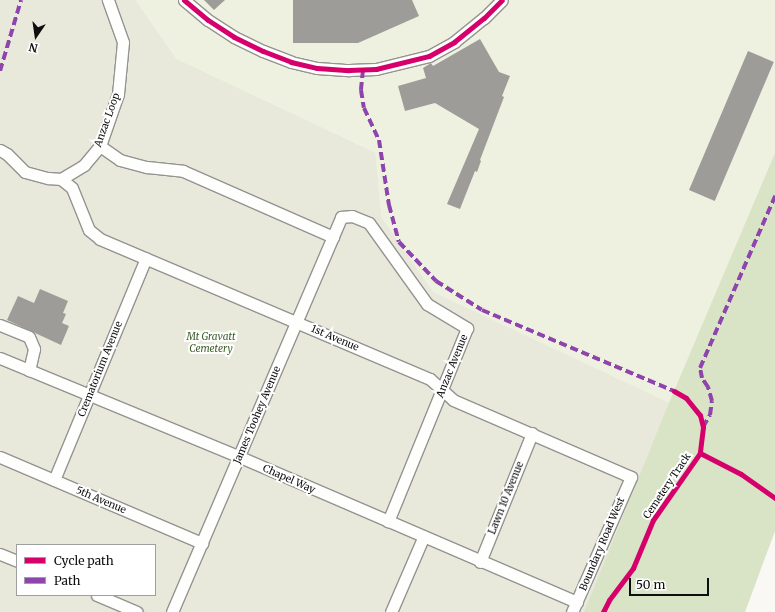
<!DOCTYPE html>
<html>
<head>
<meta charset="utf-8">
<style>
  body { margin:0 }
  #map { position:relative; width:775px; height:612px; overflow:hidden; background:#faf8f4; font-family:Merriweather,serif }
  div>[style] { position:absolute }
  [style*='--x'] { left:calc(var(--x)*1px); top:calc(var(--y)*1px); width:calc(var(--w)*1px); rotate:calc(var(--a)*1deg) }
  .forest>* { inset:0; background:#d9e3c6 }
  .cemetery>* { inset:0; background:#e8e9da }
  .pitch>* { inset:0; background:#eff1e0 }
  .building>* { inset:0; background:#9e9c99; transform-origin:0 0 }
  .roads { filter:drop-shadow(1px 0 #949392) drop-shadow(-1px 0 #949392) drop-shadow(0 1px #949392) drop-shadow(0 -1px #949392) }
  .minor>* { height:11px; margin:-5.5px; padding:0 5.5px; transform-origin:5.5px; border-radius:5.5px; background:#fefefd }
  .quiet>* { height:4px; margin-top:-2px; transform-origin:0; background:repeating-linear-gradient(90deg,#8e44ad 0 8px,transparent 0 12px) }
  .cycleway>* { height:5px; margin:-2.5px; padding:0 2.5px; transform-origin:2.5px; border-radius:2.5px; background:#d6006c }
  span { translate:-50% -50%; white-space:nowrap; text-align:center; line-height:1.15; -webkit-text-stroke:4px #fff; paint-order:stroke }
  .street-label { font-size:10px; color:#0e0e0e }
  .park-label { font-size:10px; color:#3a5d27; font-style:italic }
  .legend { position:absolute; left:16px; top:544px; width:140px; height:52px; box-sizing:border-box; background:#fff; border:1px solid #9f9f9f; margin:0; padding:5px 7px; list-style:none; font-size:12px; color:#0e0e0e }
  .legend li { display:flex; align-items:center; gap:8px; height:20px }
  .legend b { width:20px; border:1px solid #9f9f9f }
  .north { position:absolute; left:16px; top:16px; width:40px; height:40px; -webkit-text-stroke:3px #fff; paint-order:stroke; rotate:193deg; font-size:11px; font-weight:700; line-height:16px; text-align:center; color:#0e0e0e }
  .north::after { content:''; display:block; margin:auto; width:14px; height:18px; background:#0e0e0e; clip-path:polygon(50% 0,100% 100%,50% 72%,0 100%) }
  .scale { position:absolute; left:629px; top:578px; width:80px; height:18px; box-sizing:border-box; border:2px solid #0e0e0e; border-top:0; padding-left:5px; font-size:12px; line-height:14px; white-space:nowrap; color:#0e0e0e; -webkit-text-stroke:3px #fff; paint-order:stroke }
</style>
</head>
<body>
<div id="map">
  <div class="forest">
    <i style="clip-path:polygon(125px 0,162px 0,775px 104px,775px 531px,745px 612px,576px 612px,433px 300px,174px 78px)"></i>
  </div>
  <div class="cemetery">
    <i style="clip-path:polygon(evenodd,0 0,135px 0,176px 59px,375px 153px,381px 217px,434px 292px,669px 403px,584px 612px,0 612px,0 0,17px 545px,155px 545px,155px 595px,17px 595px,17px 545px)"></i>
  </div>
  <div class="pitch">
    <i style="clip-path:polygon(135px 0,775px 0,775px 153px,669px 403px,433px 292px,381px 217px,375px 153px,176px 59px)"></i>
  </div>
  <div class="building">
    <i style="clip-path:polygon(204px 0,225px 0,214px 10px)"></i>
    <i style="clip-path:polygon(293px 0,412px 0,419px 16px,358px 43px,293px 43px)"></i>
    <i style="clip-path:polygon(480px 39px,499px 72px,510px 76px,502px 96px,504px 97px,480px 160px,481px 161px,477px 172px,475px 171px,460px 209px,447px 204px,479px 129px,435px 103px,405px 111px,398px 86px,426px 78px,423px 68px,431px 63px,433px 66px)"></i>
    <i style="left:748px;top:51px;width:28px;height:151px;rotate:23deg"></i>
    <i style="clip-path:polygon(40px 289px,68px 301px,63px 313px,66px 314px,62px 323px,69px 326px,61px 345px,7px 320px,18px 296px,34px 303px)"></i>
  </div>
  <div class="roads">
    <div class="minor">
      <i style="--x:184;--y:0;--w:31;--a:40"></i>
      <i style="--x:208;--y:20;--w:31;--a:33"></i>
      <i style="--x:234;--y:37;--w:32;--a:26"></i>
      <i style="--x:263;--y:51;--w:30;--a:21"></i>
      <i style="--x:291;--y:62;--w:27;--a:13"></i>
      <i style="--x:317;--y:68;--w:32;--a:4"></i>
      <i style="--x:349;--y:70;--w:27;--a:-2"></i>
      <i style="--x:376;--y:69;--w:55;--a:-13.8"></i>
      <i style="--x:429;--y:56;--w:29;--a:-29"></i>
      <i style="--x:454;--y:42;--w:38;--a:-39"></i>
      <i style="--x:484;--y:18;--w:25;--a:-45"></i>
      <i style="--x:100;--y:146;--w:24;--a:35"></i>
      <i style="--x:120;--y:160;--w:28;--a:15"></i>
      <i style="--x:147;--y:167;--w:36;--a:6"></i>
      <i style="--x:183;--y:171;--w:164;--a:23.7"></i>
      <i style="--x:0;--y:150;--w:8;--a:30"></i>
      <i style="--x:7;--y:154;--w:25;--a:45"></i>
      <i style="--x:25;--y:172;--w:24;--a:15"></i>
      <i style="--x:48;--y:178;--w:13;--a:4"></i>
      <i style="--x:61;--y:179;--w:27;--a:-31"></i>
      <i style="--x:84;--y:165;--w:25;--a:-50"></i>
      <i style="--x:100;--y:146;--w:55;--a:-70.9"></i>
      <i style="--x:118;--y:94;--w:52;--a:-84.5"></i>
      <i style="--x:123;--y:42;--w:45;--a:-109.7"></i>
      <i style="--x:61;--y:179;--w:14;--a:39"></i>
      <i style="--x:72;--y:188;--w:45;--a:68"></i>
      <i style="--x:89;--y:230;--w:14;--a:39"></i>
      <i style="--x:100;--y:239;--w:358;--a:23"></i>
      <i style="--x:430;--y:379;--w:31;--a:42"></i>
      <i style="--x:453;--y:400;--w:194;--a:23.4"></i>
      <i style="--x:631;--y:477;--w:147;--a:113.6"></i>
      <i style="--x:0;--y:325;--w:31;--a:22"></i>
      <i style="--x:29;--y:337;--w:13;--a:67"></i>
      <i style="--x:34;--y:349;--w:22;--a:103"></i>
      <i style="--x:0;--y:358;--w:260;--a:22.4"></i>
      <i style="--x:240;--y:457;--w:367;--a:23.3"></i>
      <i style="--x:0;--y:457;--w:220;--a:23.1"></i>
      <i style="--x:54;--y:480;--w:240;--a:-67.5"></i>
      <i style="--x:0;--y:554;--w:18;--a:22"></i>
      <i style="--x:480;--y:562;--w:139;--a:-68"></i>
      <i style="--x:97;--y:595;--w:43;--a:23"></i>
      <i style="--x:172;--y:612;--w:430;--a:-66.8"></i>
      <i style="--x:341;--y:217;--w:11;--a:-5"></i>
      <i style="--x:352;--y:216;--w:18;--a:22"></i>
      <i style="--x:369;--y:223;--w:100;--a:54.4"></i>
      <i style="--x:427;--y:304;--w:47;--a:31"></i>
      <i style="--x:467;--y:328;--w:209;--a:112.2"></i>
      <i style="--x:391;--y:612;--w:81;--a:-66.6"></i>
    </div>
  </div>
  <div class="quiet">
    <i style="--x:363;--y:70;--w:20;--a:96"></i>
    <i style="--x:361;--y:90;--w:18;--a:81"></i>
    <i style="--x:364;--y:108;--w:35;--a:65"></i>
    <i style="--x:379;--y:140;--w:66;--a:81.3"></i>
    <i style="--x:389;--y:205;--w:38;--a:75"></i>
    <i style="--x:399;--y:242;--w:54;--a:46.5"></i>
    <i style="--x:436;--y:281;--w:54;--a:32.2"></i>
    <i style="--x:482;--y:310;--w:208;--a:22.9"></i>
    <i style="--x:0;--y:71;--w:74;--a:-73.5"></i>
    <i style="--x:703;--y:427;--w:14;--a:-60"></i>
    <i style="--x:710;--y:415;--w:14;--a:-82"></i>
    <i style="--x:712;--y:401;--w:15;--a:-106"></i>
    <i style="--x:708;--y:387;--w:11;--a:-124"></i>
    <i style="--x:702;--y:378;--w:10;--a:-101"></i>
    <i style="--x:700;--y:368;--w:188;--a:-66.4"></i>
  </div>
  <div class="cycleway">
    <i style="--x:184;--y:0;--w:31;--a:40"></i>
    <i style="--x:208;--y:20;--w:31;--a:33"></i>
    <i style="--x:234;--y:37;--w:32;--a:26"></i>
    <i style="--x:263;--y:51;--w:30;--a:21"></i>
    <i style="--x:291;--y:62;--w:27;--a:13"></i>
    <i style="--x:317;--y:68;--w:32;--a:4"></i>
    <i style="--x:349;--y:70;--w:27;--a:-2"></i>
    <i style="--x:376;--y:69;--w:55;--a:-13.8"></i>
    <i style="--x:429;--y:56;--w:29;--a:-29"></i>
    <i style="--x:454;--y:42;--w:38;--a:-39"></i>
    <i style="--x:484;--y:18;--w:25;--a:-45"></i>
    <i style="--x:674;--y:391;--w:14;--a:30"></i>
    <i style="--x:686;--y:398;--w:22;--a:51"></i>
    <i style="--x:700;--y:415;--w:12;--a:76"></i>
    <i style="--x:703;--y:427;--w:26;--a:97"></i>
    <i style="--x:700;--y:453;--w:46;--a:27.1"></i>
    <i style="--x:741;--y:474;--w:42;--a:35.2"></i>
    <i style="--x:603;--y:612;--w:13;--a:-63"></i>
    <i style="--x:609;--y:600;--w:40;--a:-53"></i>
    <i style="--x:633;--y:568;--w:52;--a:-67.4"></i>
    <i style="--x:653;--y:520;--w:82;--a:-55"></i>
  </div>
  <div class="street-label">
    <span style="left:107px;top:120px;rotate:-70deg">Anzac Loop</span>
    <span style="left:335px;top:338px;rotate:23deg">1st Avenue</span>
    <span style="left:452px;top:366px;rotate:-68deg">Anzac Avenue</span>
    <span style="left:100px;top:369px;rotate:-68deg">Crematorium Avenue</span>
    <span style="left:257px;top:415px;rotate:-67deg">James Toohey Avenue</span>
    <span style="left:289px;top:479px;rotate:24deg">Chapel Way</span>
    <span style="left:667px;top:486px;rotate:-56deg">Cemetery Track</span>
    <span style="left:506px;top:498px;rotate:-68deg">Lawn 10 Avenue</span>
    <span style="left:101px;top:500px;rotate:23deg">5th Avenue</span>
    <span style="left:602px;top:544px;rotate:-67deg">Boundary Road West</span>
  </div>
  <div class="park-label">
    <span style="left:211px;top:342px">Mt Gravatt<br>Cemetery</span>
  </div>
  <ul class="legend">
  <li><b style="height:5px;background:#d6006c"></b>Cycle path</li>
  <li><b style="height:5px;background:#8e44ad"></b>Path</li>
  </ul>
  <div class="north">N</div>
  <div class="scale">50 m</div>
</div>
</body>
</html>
